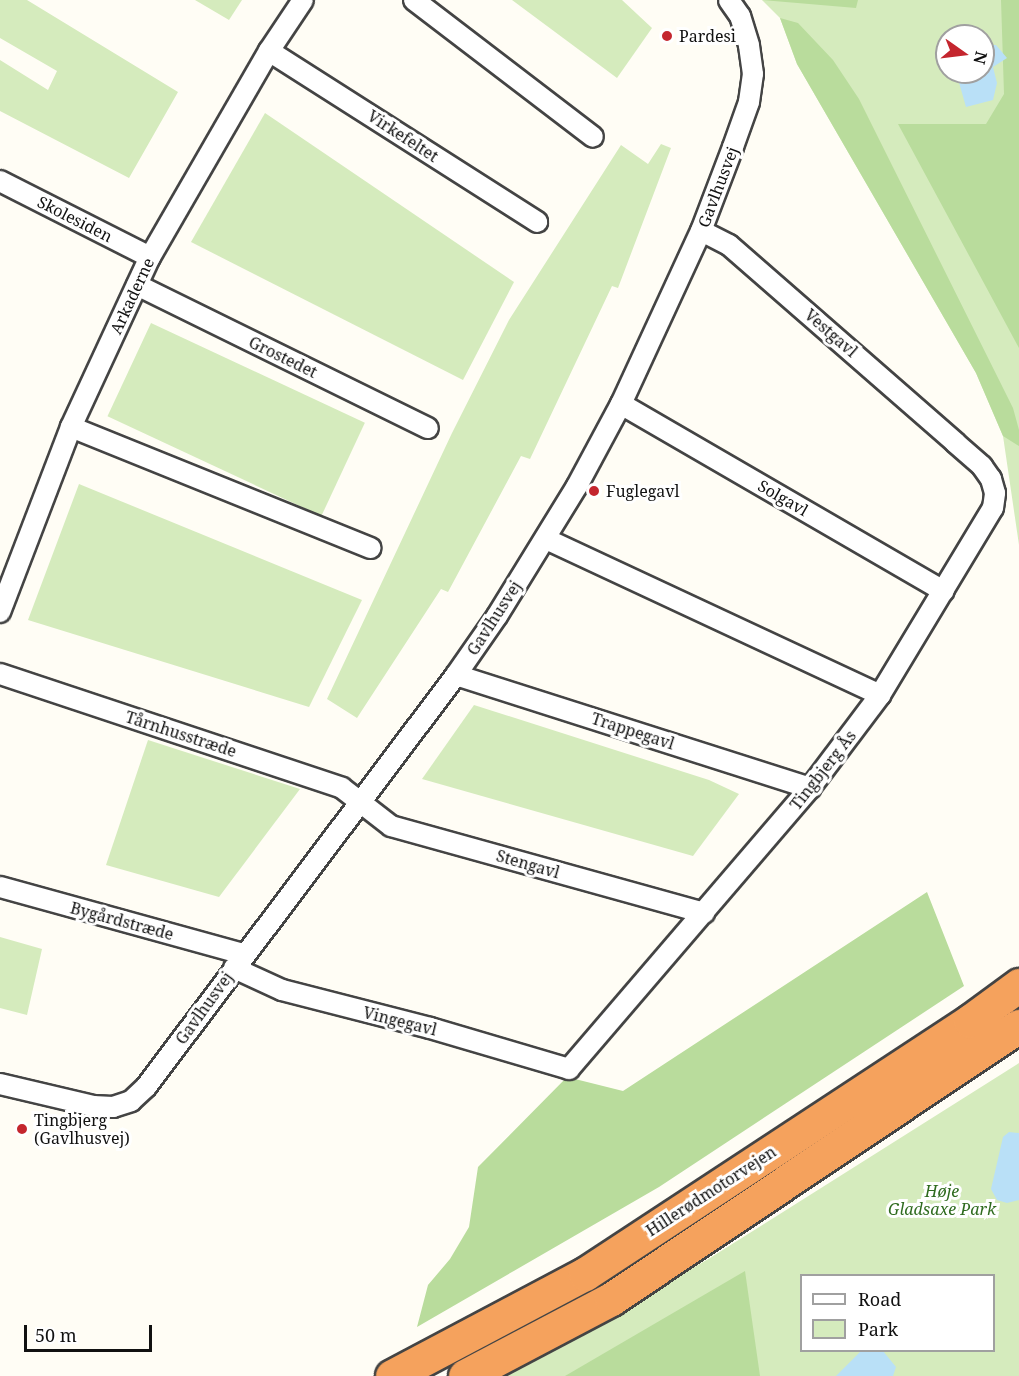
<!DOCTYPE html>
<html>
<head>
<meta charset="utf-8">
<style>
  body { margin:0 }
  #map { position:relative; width:1019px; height:1376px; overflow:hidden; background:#fffdf5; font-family:"Noto Serif",serif }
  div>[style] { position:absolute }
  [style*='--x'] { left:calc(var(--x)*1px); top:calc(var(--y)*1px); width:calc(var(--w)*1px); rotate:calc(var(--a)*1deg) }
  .green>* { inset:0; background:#d5ebbd; transform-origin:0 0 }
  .forest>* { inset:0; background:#b9dc9c }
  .water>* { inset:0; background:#b9e0f7 }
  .roads { filter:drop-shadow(2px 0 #444) drop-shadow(-2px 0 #444) drop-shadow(0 2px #444) drop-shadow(0 -2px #444) }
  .street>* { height:20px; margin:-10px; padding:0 10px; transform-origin:10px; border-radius:10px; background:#fff }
  .highway>* { height:33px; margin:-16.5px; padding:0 16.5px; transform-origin:16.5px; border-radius:16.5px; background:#f5a25d }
  .dots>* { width:16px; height:16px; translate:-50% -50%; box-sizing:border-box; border:3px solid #fff; border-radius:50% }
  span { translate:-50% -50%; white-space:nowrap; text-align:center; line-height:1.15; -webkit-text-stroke:6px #fff; paint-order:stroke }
  .poi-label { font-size:16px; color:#111 }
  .left { translate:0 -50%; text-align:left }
  .street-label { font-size:16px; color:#111 }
  .park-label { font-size:16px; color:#2f6b1f; font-style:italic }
  .legend { position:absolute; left:800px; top:1274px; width:195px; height:78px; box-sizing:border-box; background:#fff; border:2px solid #a0a0a0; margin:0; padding:8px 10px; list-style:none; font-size:18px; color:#111 }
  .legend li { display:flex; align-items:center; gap:12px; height:30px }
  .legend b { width:30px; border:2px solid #a0a0a0 }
  .north { position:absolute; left:935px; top:24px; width:60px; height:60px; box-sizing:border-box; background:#fff; border:2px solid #a0a0a0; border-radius:50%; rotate:104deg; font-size:16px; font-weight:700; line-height:24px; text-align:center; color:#111 }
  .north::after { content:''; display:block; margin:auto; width:21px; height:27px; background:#c4262e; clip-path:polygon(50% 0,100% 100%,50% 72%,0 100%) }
  .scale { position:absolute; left:24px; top:1325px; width:128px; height:27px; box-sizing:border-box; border:3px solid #111; border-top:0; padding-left:8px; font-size:18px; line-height:21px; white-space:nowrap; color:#111; -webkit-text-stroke:4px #fff; paint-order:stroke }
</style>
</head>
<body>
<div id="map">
  <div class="green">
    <i style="clip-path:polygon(0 0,27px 0,178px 92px,129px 178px,0 111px,0 60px,48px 90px,57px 71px,0 38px)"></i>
    <i style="clip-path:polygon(195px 0,242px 0,229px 20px)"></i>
    <i style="clip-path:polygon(512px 0,622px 0,652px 28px,617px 78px)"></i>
    <i style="clip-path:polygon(evenodd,762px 0,1019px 0,1019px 545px,1003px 436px,976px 373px,797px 64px,780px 18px,762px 0,947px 36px,983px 36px,983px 72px,947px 72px,947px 36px)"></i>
    <i style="clip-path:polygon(265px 113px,514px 282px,463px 380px,191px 242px)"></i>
    <i style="clip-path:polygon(661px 144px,671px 148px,618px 288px,612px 286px,530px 459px,521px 456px,448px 592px,441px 589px,357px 718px,327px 699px,452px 433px,509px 320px,621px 145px,648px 164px)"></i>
    <i style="left:151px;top:323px;width:236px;height:103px;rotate:25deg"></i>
    <i style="clip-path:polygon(79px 484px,362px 600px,309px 707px,28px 620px)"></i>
    <i style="clip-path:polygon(474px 705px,709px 780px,739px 794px,693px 856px,422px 779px)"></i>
    <i style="clip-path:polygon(148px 740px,300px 789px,219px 897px,106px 865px)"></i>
    <i style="clip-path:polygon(0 937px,42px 949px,27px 1015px,0 1008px)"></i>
    <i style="clip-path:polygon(evenodd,1019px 1063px,1019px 1376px,506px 1376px,710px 1258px,1019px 1063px,802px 1276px,994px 1276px,994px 1350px,802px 1350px,802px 1276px)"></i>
  </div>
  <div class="forest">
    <i style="clip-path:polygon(762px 0,858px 0,856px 8px)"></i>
    <i style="clip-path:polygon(1001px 0,1019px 0,1019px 348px,898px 124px,986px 124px,1004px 94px)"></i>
    <i style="clip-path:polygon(780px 18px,798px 23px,833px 60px,859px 99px,1013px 408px,1019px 430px,1019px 446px,1003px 436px,976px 373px,797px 64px)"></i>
    <i style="clip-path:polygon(927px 892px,964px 986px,659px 1187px,417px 1327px,428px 1285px,450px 1259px,469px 1227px,478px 1167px,567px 1077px,623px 1091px)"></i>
    <i style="clip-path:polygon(745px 1271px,760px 1376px,565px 1376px)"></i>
  </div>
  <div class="water">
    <i style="clip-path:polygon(983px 45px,996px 45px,1007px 58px,993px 67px,997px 83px,993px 100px,966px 107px,956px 72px,983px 72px)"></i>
    <i style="clip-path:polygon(1009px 1132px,1019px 1133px,1019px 1200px,1007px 1203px,997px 1200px,991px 1189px,1003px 1137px)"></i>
    <i style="clip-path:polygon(861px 1351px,883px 1351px,896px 1367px,893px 1376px,836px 1376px)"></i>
  </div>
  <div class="roads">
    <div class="street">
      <i style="--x:414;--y:0;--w:225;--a:37.4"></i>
      <i style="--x:269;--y:51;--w:318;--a:32.5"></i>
      <i style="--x:0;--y:181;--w:168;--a:26.9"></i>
      <i style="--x:137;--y:285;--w:324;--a:26.2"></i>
      <i style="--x:621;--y:404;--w:373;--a:30.1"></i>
      <i style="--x:71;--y:427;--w:323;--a:22"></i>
      <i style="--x:546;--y:539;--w:369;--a:25"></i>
      <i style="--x:0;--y:612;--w:198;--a:-69"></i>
      <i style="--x:71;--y:427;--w:187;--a:-65.1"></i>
      <i style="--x:150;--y:257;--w:238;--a:-60"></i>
      <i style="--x:269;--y:51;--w:61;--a:-56.3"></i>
      <i style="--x:0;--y:674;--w:360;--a:18.4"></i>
      <i style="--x:342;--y:788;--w:62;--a:37.8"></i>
      <i style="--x:391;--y:826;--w:325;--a:15.5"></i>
      <i style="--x:456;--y:675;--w:372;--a:17.7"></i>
      <i style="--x:0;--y:887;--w:253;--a:15.4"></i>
      <i style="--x:234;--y:968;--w:53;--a:24.6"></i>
      <i style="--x:282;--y:990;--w:153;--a:14.4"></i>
      <i style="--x:430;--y:1028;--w:145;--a:16.4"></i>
      <i style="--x:569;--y:1069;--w:370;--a:-49.4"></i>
      <i style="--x:810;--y:788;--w:116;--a:-53"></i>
      <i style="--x:880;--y:695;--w:218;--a:-58.9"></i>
      <i style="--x:993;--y:508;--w:15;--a:-82"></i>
      <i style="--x:995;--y:493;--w:15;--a:-106"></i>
      <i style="--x:991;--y:479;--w:16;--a:-125"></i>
      <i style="--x:982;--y:466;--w:35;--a:-139"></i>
      <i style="--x:956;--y:443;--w:301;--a:-138.9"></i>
      <i style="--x:729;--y:245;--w:31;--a:-153"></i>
      <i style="--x:0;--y:1084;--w:96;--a:13.3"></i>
      <i style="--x:93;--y:1106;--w:20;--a:3"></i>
      <i style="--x:113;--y:1107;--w:19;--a:-18"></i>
      <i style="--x:131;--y:1101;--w:21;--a:-43"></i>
      <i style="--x:146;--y:1087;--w:516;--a:-53.04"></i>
      <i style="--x:456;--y:675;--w:72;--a:-55.2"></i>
      <i style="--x:497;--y:616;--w:153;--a:-58.4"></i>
      <i style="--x:577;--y:486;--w:93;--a:-61.8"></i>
      <i style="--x:621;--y:404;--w:191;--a:-65.2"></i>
      <i style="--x:701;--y:231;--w:90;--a:-69.1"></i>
      <i style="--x:733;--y:147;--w:48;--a:-70.4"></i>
      <i style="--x:749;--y:102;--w:28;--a:-82"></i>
      <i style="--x:753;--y:74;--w:29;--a:-98"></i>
      <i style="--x:749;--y:45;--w:30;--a:-107"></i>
      <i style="--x:740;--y:16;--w:19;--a:-125"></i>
    </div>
    <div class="highway">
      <i style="--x:392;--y:1376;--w:218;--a:-27.9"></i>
      <i style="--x:585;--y:1274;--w:461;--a:-33.3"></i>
      <i style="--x:970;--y:1021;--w:61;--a:-36.3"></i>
      <i style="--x:465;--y:1376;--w:165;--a:-27.8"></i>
      <i style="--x:611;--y:1299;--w:491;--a:-33.8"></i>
    </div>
  </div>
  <div class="dots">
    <i style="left:667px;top:36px;background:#c4262e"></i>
    <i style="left:594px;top:491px;background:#c4262e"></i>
    <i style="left:22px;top:1129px;background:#c4262e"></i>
  </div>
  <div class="poi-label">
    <span class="left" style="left:679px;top:36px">Pardesi</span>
    <span class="left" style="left:606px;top:491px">Fuglegavl</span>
    <span class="left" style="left:34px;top:1129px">Tingbjerg<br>(Gavlhusvej)</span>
  </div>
  <div class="street-label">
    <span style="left:403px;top:136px;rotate:33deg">Virkefeltet</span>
    <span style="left:718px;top:187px;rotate:-69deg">Gavlhusvej</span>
    <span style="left:75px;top:219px;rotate:27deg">Skolesiden</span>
    <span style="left:132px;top:296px;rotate:-65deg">Arkaderne</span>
    <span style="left:831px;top:333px;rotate:41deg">Vestgavl</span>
    <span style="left:283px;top:357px;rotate:26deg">Grostedet</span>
    <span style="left:783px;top:498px;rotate:30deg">Solgavl</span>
    <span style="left:494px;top:618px;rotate:-57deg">Gavlhusvej</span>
    <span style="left:633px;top:731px;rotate:18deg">Trappegavl</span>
    <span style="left:181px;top:734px;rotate:18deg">Tårnhusstræde</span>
    <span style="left:823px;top:770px;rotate:-52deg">Tingbjerg Ås</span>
    <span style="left:528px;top:864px;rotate:16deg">Stengavl</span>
    <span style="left:122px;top:921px;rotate:15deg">Bygårdstræde</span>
    <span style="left:204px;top:1008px;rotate:-54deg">Gavlhusvej</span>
    <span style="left:400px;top:1021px;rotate:14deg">Vingegavl</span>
    <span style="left:711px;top:1191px;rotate:-33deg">Hillerødmotorvejen</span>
  </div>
  <div class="park-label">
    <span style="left:942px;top:1200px">Høje<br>Gladsaxe Park</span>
  </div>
  <ul class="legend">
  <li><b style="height:8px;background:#fff"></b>Road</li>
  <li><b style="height:16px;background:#d5ebbd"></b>Park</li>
  </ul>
  <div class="north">N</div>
  <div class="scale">50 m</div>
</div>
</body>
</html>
